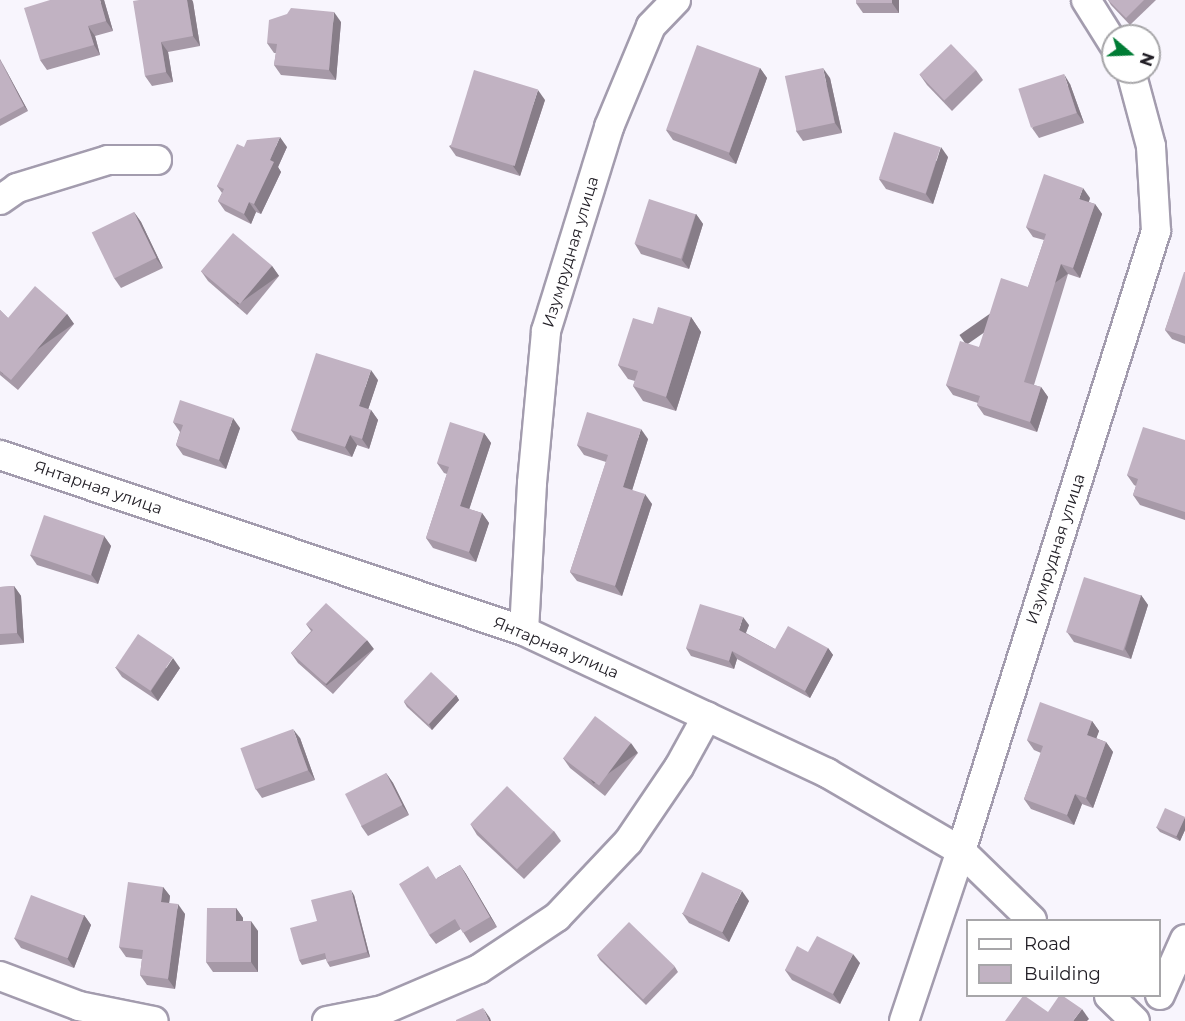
<!DOCTYPE html>
<html>
<head>
<meta charset="utf-8">
<style>
  body { margin:0 }
  #map { position:relative; width:1185px; height:1021px; overflow:hidden; background:#f8f5fd; font-family:Montserrat,sans-serif }
  div>[style] { position:absolute }
  [style*='--x'] { left:calc(var(--x)*1px); top:calc(var(--y)*1px); width:calc(var(--w)*1px); rotate:calc(var(--a)*1deg) }
  .roads { filter:drop-shadow(2px 0 #a39cae) drop-shadow(-2px 0 #a39cae) drop-shadow(0 2px #a39cae) drop-shadow(0 -2px #a39cae) }
  .minor>* { height:28px; margin:-14px; padding:0 14px; transform-origin:14px; border-radius:14px; background:#fff }
  .wall>* { inset:0; background:#a699a7 }
  .shaded-wall>* { inset:0; background:#877d88; transform-origin:0 0 }
  .building>* { inset:0; background:#c1b2c2; transform-origin:0 0 }
  span { translate:-50% -50%; white-space:nowrap; text-align:center; line-height:1.15; -webkit-text-stroke:6px #fff; paint-order:stroke }
  .street-label { font-size:16px; color:#232027 }
  .legend { position:absolute; left:966px; top:919px; width:195px; height:78px; box-sizing:border-box; background:#fff; border:2px solid #a7a6a9; margin:0; padding:8px 10px; list-style:none; font-size:18px; color:#232027 }
  .legend li { display:flex; align-items:center; gap:12px; height:30px }
  .legend b { width:30px; border:2px solid #a7a6a9 }
  .north { position:absolute; left:1101px; top:24px; width:60px; height:60px; box-sizing:border-box; background:#fff; border:2px solid #a7a6a9; border-radius:50%; rotate:109deg; font-size:16px; font-weight:700; line-height:24px; text-align:center; color:#232027 }
  .north::after { content:''; display:block; margin:auto; width:21px; height:27px; background:#007c35; clip-path:polygon(50% 0,100% 100%,50% 72%,0 100%) }
</style>
</head>
<body>
<div id="map">
  <div class="roads">
    <div class="minor">
      <i style="--x:1086;--y:0;--w:51;--a:57.9"></i>
      <i style="--x:0;--y:200;--w:21;--a:-35"></i>
      <i style="--x:17;--y:188;--w:95;--a:-17.1"></i>
      <i style="--x:108;--y:160;--w:49;--a:0"></i>
      <i style="--x:0;--y:455;--w:553;--a:18.57"></i>
      <i style="--x:524;--y:631;--w:335;--a:25.1"></i>
      <i style="--x:827;--y:773;--w:155;--a:30.2"></i>
      <i style="--x:961;--y:851;--w:99;--a:44.2"></i>
      <i style="--x:524;--y:631;--w:148;--a:-86.9"></i>
      <i style="--x:532;--y:483;--w:153;--a:-84.7"></i>
      <i style="--x:546;--y:331;--w:214;--a:-72.8"></i>
      <i style="--x:609;--y:127;--w:109;--a:-67.4"></i>
      <i style="--x:651;--y:26;--w:36;--a:-46"></i>
      <i style="--x:0;--y:976;--w:85;--a:20.8"></i>
      <i style="--x:79;--y:1006;--w:76;--a:11.3"></i>
      <i style="--x:1160;--y:995;--w:61;--a:-65.9"></i>
      <i style="--x:1109;--y:996;--w:36;--a:44"></i>
      <i style="--x:327;--y:1021;--w:57;--a:-11.1"></i>
      <i style="--x:383;--y:1010;--w:104;--a:-23.1"></i>
      <i style="--x:479;--y:969;--w:94;--a:-33.7"></i>
      <i style="--x:557;--y:917;--w:103;--a:-46.6"></i>
      <i style="--x:628;--y:842;--w:91;--a:-55.8"></i>
      <i style="--x:679;--y:767;--w:58;--a:-61.2"></i>
      <i style="--x:904;--y:1021;--w:179;--a:-71.5"></i>
      <i style="--x:961;--y:851;--w:650;--a:-72.54"></i>
      <i style="--x:1156;--y:231;--w:85;--a:-93.4"></i>
      <i style="--x:1151;--y:146;--w:77;--a:-105.1"></i>
    </div>
  </div>
  <div class="wall">
    <i style="clip-path:polygon(104px 0,113px 31px,95px 36px,100px 55px,47px 70px,40px 60px)"></i>
    <i style="clip-path:polygon(139px 0,192px 0,193px 2px,200px 46px,168px 52px,173px 82px,152px 86px,145px 76px)"></i>
    <i style="clip-path:polygon(856px 0,899px 0,899px 13px,863px 13px,856px 3px)"></i>
    <i style="clip-path:polygon(1108px 0,1156px 0,1130px 25px,1111px 5px)"></i>
    <i style="clip-path:polygon(341px 22px,336px 80px,281px 75px,274px 65px,276px 53px,274px 53px,267px 43px)"></i>
    <i style="clip-path:polygon(0 59px,28px 111px,0 126px)"></i>
    <i style="clip-path:polygon(760px 68px,767px 78px,736px 164px,673px 140px,666px 130px)"></i>
    <i style="clip-path:polygon(976px 70px,983px 80px,952px 111px,927px 85px,920px 75px)"></i>
    <i style="clip-path:polygon(830px 78px,842px 133px,803px 141px,796px 131px)"></i>
    <i style="clip-path:polygon(1070px 84px,1084px 123px,1039px 138px,1032px 128px)"></i>
    <i style="clip-path:polygon(545px 100px,520px 176px,456px 156px,449px 146px)"></i>
    <i style="clip-path:polygon(244px 147px,287px 147px,278px 167px,281px 172px,261px 214px,256px 212px,251px 224px,225px 211px,218px 201px,222px 193px,217px 186px)"></i>
    <i style="clip-path:polygon(948px 157px,933px 204px,886px 189px,879px 179px)"></i>
    <i style="clip-path:polygon(1090px 198px,1089px 202px,1095px 204px,1102px 214px,1080px 278px,1068px 274px,1034px 385px,1041px 387px,1048px 397px,1037px 432px,984px 415px,977px 405px,978px 403px,953px 395px,946px 385px,979px 347px,1028px 287px,1044px 240px,1033px 237px,1026px 227px)"></i>
    <i style="clip-path:polygon(134px 212px,141px 222px,163px 268px,121px 288px,114px 278px)"></i>
    <i style="clip-path:polygon(696px 214px,703px 224px,689px 269px,641px 254px,635px 244px)"></i>
    <i style="clip-path:polygon(272px 266px,279px 276px,247px 315px,208px 281px,201px 271px)"></i>
    <i style="clip-path:polygon(1185px 272px,1185px 344px,1172px 339px,1165px 330px)"></i>
    <i style="clip-path:polygon(0 310px,8px 318px,67px 314px,74px 324px,18px 390px,0 375px)"></i>
    <i style="clip-path:polygon(691px 317px,701px 332px,676px 411px,643px 401px,633px 386px,635px 381px,628px 379px,618px 365px,653px 324px)"></i>
    <i style="clip-path:polygon(378px 380px,368px 409px,371px 410px,378px 420px,369px 449px,357px 445px,352px 457px,298px 440px,291px 430px)"></i>
    <i style="clip-path:polygon(173px 422px,240px 428px,226px 469px,183px 455px,176px 445px,180px 432px)"></i>
    <i style="clip-path:polygon(484px 433px,491px 443px,469px 509px,482px 513px,489px 523px,476px 562px,433px 548px,426px 538px,447px 474px,444px 473px,437px 463px)"></i>
    <i style="clip-path:polygon(648px 439px,632px 490px,652px 504px,622px 596px,577px 581px,570px 572px,606px 462px,584px 455px,577px 445px)"></i>
    <i style="clip-path:polygon(1185px 440px,1185px 520px,1140px 505px,1133px 495px,1136px 486px,1134px 485px,1127px 475px)"></i>
    <i style="clip-path:polygon(104px 536px,111px 546px,98px 584px,37px 565px,30px 555px)"></i>
    <i style="clip-path:polygon(14px 586px,21px 596px,24px 643px,0 645px,0 587px)"></i>
    <i style="clip-path:polygon(1141px 595px,1148px 605px,1131px 659px,1074px 642px,1067px 632px)"></i>
    <i style="clip-path:polygon(306px 624px,374px 649px,333px 694px,298px 663px,291px 653px,311px 631px)"></i>
    <i style="clip-path:polygon(749px 625px,746px 633px,775px 649px,828px 648px,833px 655px,810px 698px,737px 659px,734px 669px,691px 656px,686px 648px)"></i>
    <i style="clip-path:polygon(115px 667px,180px 668px,158px 701px,122px 677px)"></i>
    <i style="clip-path:polygon(456px 695px,459px 700px,432px 730px,407px 707px,404px 702px)"></i>
    <i style="clip-path:polygon(1092px 721px,1099px 731px,1096px 738px,1106px 742px,1113px 752px,1093px 808px,1082px 804px,1074px 825px,1031px 809px,1024px 799px,1041px 753px,1034px 750px,1027px 740px)"></i>
    <i style="clip-path:polygon(300px 738px,315px 780px,262px 798px,255px 788px)"></i>
    <i style="clip-path:polygon(638px 753px,605px 796px,570px 768px,563px 758px)"></i>
    <i style="clip-path:polygon(386px 773px,393px 783px,409px 815px,368px 836px,361px 826px)"></i>
    <i style="clip-path:polygon(1185px 818px,1185px 830px,1180px 841px,1160px 832px,1156px 827px)"></i>
    <i style="clip-path:polygon(471px 825px,554px 831px,561px 841px,524px 879px,477px 835px)"></i>
    <i style="clip-path:polygon(460px 865px,466px 874px,497px 927px,470px 943px,461px 929px,436px 944px,429px 935px,437px 878px)"></i>
    <i style="clip-path:polygon(163px 887px,170px 896px,169px 903px,185px 914px,175px 989px,147px 985px,140px 975px,142px 959px,126px 957px,119px 947px)"></i>
    <i style="clip-path:polygon(354px 895px,370px 957px,330px 967px,327px 962px,326px 959px,302px 965px,299px 960px,317px 921px)"></i>
    <i style="clip-path:polygon(749px 901px,729px 942px,689px 923px,682px 913px)"></i>
    <i style="clip-path:polygon(236px 908px,243px 918px,243px 921px,258px 931px,258px 972px,213px 972px,206px 962px)"></i>
    <i style="clip-path:polygon(84px 915px,91px 925px,74px 968px,21px 948px,14px 938px)"></i>
    <i style="clip-path:polygon(808px 952px,860px 963px,840px 1004px,792px 980px,785px 970px)"></i>
    <i style="clip-path:polygon(597px 955px,675px 967px,678px 972px,646px 1005px,600px 960px)"></i>
  </div>
  <div class="shaded-wall">
    <i style="clip-path:polygon(100px 0,104px 0,113px 31px,106px 21px)"></i>
    <i style="clip-path:polygon(187px 0,192px 0,193px 2px,200px 46px,193px 36px)"></i>
    <i style="clip-path:polygon(892px 0,899px 0,899px 13px,892px 3px)"></i>
    <i style="clip-path:polygon(334px 12px,341px 22px,336px 80px,329px 70px)"></i>
    <i style="clip-path:polygon(88px 26px,95px 36px,100px 55px,94px 45px)"></i>
    <i style="clip-path:polygon(161px 42px,168px 52px,173px 82px,166px 72px)"></i>
    <i style="clip-path:polygon(0 59px,28px 111px,24px 106px)"></i>
    <i style="clip-path:polygon(760px 68px,767px 78px,736px 164px,729px 154px)"></i>
    <i style="clip-path:polygon(823px 68px,830px 78px,842px 133px,835px 123px)"></i>
    <i style="clip-path:polygon(1064px 74px,1070px 84px,1084px 123px,1077px 113px)"></i>
    <i style="clip-path:polygon(538px 90px,545px 100px,520px 176px,513px 166px)"></i>
    <i style="clip-path:polygon(280px 137px,287px 147px,278px 167px,281px 172px,261px 214px,254px 204px,270px 160px)"></i>
    <i style="clip-path:polygon(941px 147px,948px 157px,933px 204px,926px 194px)"></i>
    <i style="clip-path:polygon(1083px 188px,1090px 198px,1086px 209px,1079px 199px)"></i>
    <i style="clip-path:polygon(249px 202px,256px 212px,251px 224px,244px 214px)"></i>
    <i style="clip-path:polygon(1095px 204px,1102px 214px,1080px 278px,1073px 268px)"></i>
    <i style="clip-path:polygon(134px 212px,141px 222px,163px 268px,156px 258px)"></i>
    <i style="clip-path:polygon(696px 214px,703px 224px,689px 269px,682px 260px)"></i>
    <i style="left:1061px;top:264px;width:12px;height:124px;rotate:55deg"></i>
    <i style="left:272px;top:266px;width:12px;height:50px;rotate:55deg"></i>
    <i style="left:67px;top:314px;width:12px;height:87px;rotate:55deg"></i>
    <i style="clip-path:polygon(691px 317px,701px 332px,676px 411px,666px 397px)"></i>
    <i style="clip-path:polygon(371px 370px,378px 380px,366px 416px,359px 406px)"></i>
    <i style="clip-path:polygon(1041px 387px,1048px 397px,1037px 432px,1030px 422px)"></i>
    <i style="clip-path:polygon(371px 410px,378px 420px,369px 449px,362px 439px)"></i>
    <i style="clip-path:polygon(233px 418px,240px 428px,226px 469px,219px 460px)"></i>
    <i style="clip-path:polygon(641px 429px,648px 439px,630px 497px,623px 487px)"></i>
    <i style="clip-path:polygon(484px 433px,491px 443px,467px 516px,460px 506px)"></i>
    <i style="clip-path:polygon(350px 435px,357px 445px,352px 457px,345px 447px)"></i>
    <i style="clip-path:polygon(645px 494px,652px 504px,622px 596px,615px 586px)"></i>
    <i style="clip-path:polygon(482px 513px,489px 523px,476px 562px,469px 552px)"></i>
    <i style="clip-path:polygon(104px 536px,111px 546px,98px 584px,91px 574px)"></i>
    <i style="clip-path:polygon(14px 586px,21px 596px,24px 643px,17px 633px)"></i>
    <i style="clip-path:polygon(1141px 595px,1148px 605px,1131px 659px,1125px 649px)"></i>
    <i style="clip-path:polygon(743px 617px,749px 625px,744px 637px,739px 630px)"></i>
    <i style="left:367px;top:640px;width:11px;height:60px;rotate:52deg"></i>
    <i style="clip-path:polygon(828px 648px,833px 655px,810px 698px,805px 691px)"></i>
    <i style="clip-path:polygon(732px 651px,737px 659px,734px 669px,729px 661px)"></i>
    <i style="clip-path:polygon(173px 658px,180px 668px,158px 701px,151px 691px)"></i>
    <i style="clip-path:polygon(456px 695px,459px 700px,432px 730px,429px 724px)"></i>
    <i style="clip-path:polygon(1092px 721px,1099px 731px,1094px 745px,1087px 735px)"></i>
    <i style="clip-path:polygon(293px 729px,300px 738px,315px 780px,308px 770px)"></i>
    <i style="clip-path:polygon(1106px 742px,1113px 752px,1093px 808px,1086px 798px)"></i>
    <i style="left:631px;top:743px;width:12px;height:54px;rotate:55deg"></i>
    <i style="clip-path:polygon(386px 773px,393px 783px,409px 815px,402px 805px)"></i>
    <i style="clip-path:polygon(1075px 794px,1082px 804px,1074px 825px,1067px 815px)"></i>
    <i style="clip-path:polygon(1185px 818px,1185px 830px,1180px 841px,1176px 836px)"></i>
    <i style="clip-path:polygon(460px 865px,466px 874px,497px 927px,490px 917px)"></i>
    <i style="clip-path:polygon(163px 887px,170px 896px,168px 912px,161px 902px)"></i>
    <i style="clip-path:polygon(351px 890px,354px 895px,370px 957px,367px 952px)"></i>
    <i style="clip-path:polygon(742px 891px,749px 901px,729px 942px,722px 932px)"></i>
    <i style="clip-path:polygon(178px 904px,185px 914px,175px 989px,168px 979px)"></i>
    <i style="clip-path:polygon(236px 908px,243px 918px,243px 931px,236px 921px)"></i>
    <i style="clip-path:polygon(84px 915px,91px 925px,74px 968px,67px 958px)"></i>
    <i style="clip-path:polygon(251px 921px,258px 931px,258px 972px,251px 962px)"></i>
    <i style="clip-path:polygon(853px 954px,860px 963px,840px 1004px,833px 994px)"></i>
    <i style="clip-path:polygon(483px 1008px,490px 1018px,491px 1021px,489px 1021px)"></i>
    <i style="clip-path:polygon(1082px 1009px,1089px 1019px,1087px 1021px,1073px 1021px)"></i>
  </div>
  <div class="building">
    <i style="clip-path:polygon(50px 0,100px 0,106px 21px,88px 26px,94px 45px,40px 60px,24px 8px)"></i>
    <i style="clip-path:polygon(139px 0,187px 0,193px 36px,161px 42px,166px 72px,145px 76px,133px 1px)"></i>
    <i style="left:856px;top:0;width:36px;height:3px"></i>
    <i style="clip-path:polygon(1108px 0,1144px 0,1126px 18px)"></i>
    <i style="clip-path:polygon(291px 8px,334px 12px,329px 70px,274px 65px,277px 44px,267px 43px,269px 20px,287px 14px)"></i>
    <i style="left:951px;top:44px;width:36px;height:44px;rotate:46deg"></i>
    <i style="left:697px;top:45px;width:67px;height:90px;rotate:20deg"></i>
    <i style="clip-path:polygon(0 60px,24px 106px,0 119px)"></i>
    <i style="left:823px;top:68px;width:56px;height:39px;rotate:78deg"></i>
    <i style="left:474px;top:70px;width:67px;height:80px;rotate:17deg"></i>
    <i style="left:1064px;top:74px;width:41px;height:48px;rotate:72deg"></i>
    <i style="left:894px;top:132px;width:49px;height:49px;rotate:18deg"></i>
    <i style="clip-path:polygon(280px 137px,270px 160px,274px 162px,254px 204px,249px 202px,244px 214px,218px 201px,224px 189px,217px 186px,237px 144px,244px 147px,247px 140px)"></i>
    <i style="clip-path:polygon(1044px 174px,1083px 188px,1079px 199px,1095px 204px,1073px 268px,1061px 264px,1024px 382px,1041px 387px,1030px 422px,977px 405px,980px 396px,946px 385px,960px 341px,979px 347px,1001px 278px,1028px 287px,1046px 234px,1026px 227px)"></i>
    <i style="left:649px;top:199px;width:49px;height:47px;rotate:18deg"></i>
    <i style="left:134px;top:212px;width:51px;height:47px;rotate:64deg"></i>
    <i style="left:233px;top:233px;width:51px;height:50px;rotate:40deg"></i>
    <i style="clip-path:polygon(1184px 272px,1185px 272px,1185px 336px,1165px 330px)"></i>
    <i style="clip-path:polygon(35px 286px,67px 314px,11px 380px,0 371px,0 310px,8px 318px)"></i>
    <i style="clip-path:polygon(658px 307px,691px 317px,666px 397px,633px 386px,638px 371px,618px 365px,633px 318px,653px 324px)"></i>
    <i style="clip-path:polygon(316px 353px,371px 370px,359px 406px,371px 410px,362px 439px,350px 435px,345px 447px,291px 430px)"></i>
    <i style="clip-path:polygon(180px 400px,233px 418px,219px 460px,176px 445px,183px 425px,173px 422px)"></i>
    <i style="clip-path:polygon(587px 412px,641px 429px,623px 487px,645px 494px,615px 586px,570px 572px,608px 455px,577px 445px)"></i>
    <i style="clip-path:polygon(450px 422px,484px 433px,460px 506px,482px 513px,469px 552px,426px 538px,449px 467px,437px 463px)"></i>
    <i style="clip-path:polygon(1143px 427px,1185px 440px,1185px 512px,1133px 495px,1138px 479px,1127px 475px)"></i>
    <i style="left:44px;top:515px;width:64px;height:42px;rotate:19deg"></i>
    <i style="left:1084px;top:577px;width:60px;height:58px;rotate:18deg"></i>
    <i style="clip-path:polygon(14px 586px,17px 633px,0 634px,0 587px)"></i>
    <i style="clip-path:polygon(326px 603px,367px 640px,326px 684px,291px 653px,313px 630px,306px 624px)"></i>
    <i style="clip-path:polygon(700px 604px,743px 617px,739px 630px,775px 649px,788px 626px,828px 648px,805px 691px,732px 651px,729px 661px,686px 648px)"></i>
    <i style="left:138px;top:634px;width:42px;height:40px;rotate:34deg"></i>
    <i style="left:431px;top:672px;width:34px;height:40px;rotate:43deg"></i>
    <i style="clip-path:polygon(1040px 702px,1092px 721px,1087px 735px,1106px 742px,1086px 798px,1075px 794px,1067px 815px,1024px 799px,1043px 746px,1027px 740px)"></i>
    <i style="left:595px;top:716px;width:45px;height:53px;rotate:37deg"></i>
    <i style="left:293px;top:729px;width:44px;height:56px;rotate:70deg"></i>
    <i style="left:386px;top:773px;width:36px;height:46px;rotate:63deg"></i>
    <i style="left:507px;top:786px;width:65px;height:53px;rotate:44deg"></i>
    <i style="left:1165px;top:808px;width:22px;height:21px;rotate:24deg"></i>
    <i style="clip-path:polygon(460px 865px,490px 917px,463px 933px,455px 919px,429px 935px,399px 884px,428px 866px,436px 879px)"></i>
    <i style="left:702px;top:872px;width:44px;height:46px;rotate:25deg"></i>
    <i style="clip-path:polygon(128px 882px,163px 887px,161px 902px,178px 904px,168px 979px,140px 975px,143px 950px,119px 947px)"></i>
    <i style="clip-path:polygon(351px 890px,367px 952px,327px 962px,325px 953px,299px 960px,290px 928px,317px 921px,311px 900px)"></i>
    <i style="left:31px;top:895px;width:57px;height:46px;rotate:21deg"></i>
    <i style="clip-path:polygon(207px 908px,236px 908px,236px 921px,251px 921px,251px 962px,206px 962px)"></i>
    <i style="left:629px;top:922px;width:64px;height:46px;rotate:44deg"></i>
    <i style="clip-path:polygon(817px 936px,853px 954px,833px 994px,785px 970px,797px 946px,808px 952px)"></i>
    <i style="clip-path:polygon(1023px 996px,1025px 996px,1048px 1012px,1059px 996px,1063px 996px,1082px 1009px,1073px 1021px,1005px 1021px)"></i>
    <i style="clip-path:polygon(483px 1008px,489px 1021px,456px 1021px,456px 1020px)"></i>
  </div>
  <div class="street-label">
    <span style="left:571px;top:252px;rotate:-73deg">Изумрудная улица</span>
    <span style="left:98px;top:488px;rotate:19deg">Янтарная улица</span>
    <span style="left:1056px;top:549px;rotate:-72deg">Изумрудная улица</span>
    <span style="left:556px;top:648px;rotate:23deg">Янтарная улица</span>
  </div>
  <ul class="legend">
  <li><b style="height:8px;background:#fff"></b>Road</li>
  <li><b style="height:16px;background:#c1b2c2"></b>Building</li>
  </ul>
  <div class="north">N</div>
</div>
</body>
</html>
